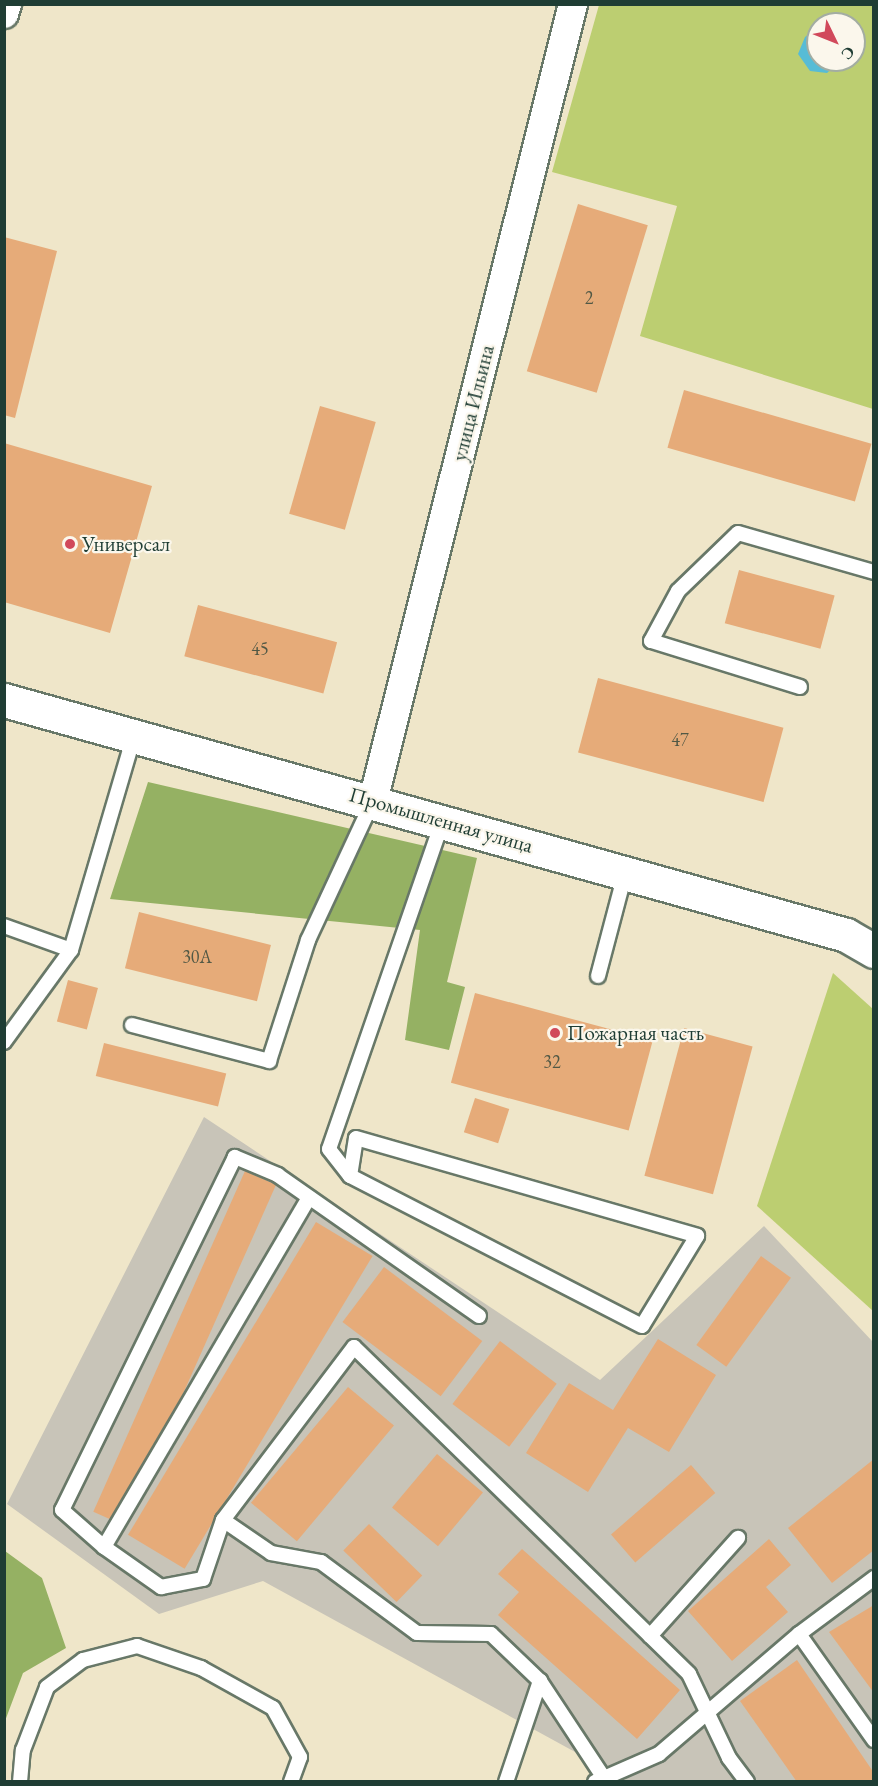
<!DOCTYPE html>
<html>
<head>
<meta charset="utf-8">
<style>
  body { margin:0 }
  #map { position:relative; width:878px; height:1786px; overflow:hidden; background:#efe6c9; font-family:"EB Garamond",serif }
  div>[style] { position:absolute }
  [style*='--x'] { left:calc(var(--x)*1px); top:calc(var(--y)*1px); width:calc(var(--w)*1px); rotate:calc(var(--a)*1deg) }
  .industrial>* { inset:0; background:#c8c4b8 }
  .green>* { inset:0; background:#bcce71 }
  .forest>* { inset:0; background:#95b163 }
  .water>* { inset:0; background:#57bcd6 }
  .building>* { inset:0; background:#e6ab79; transform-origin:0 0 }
  .roads { filter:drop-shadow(2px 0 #687868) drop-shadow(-2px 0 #687868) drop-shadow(0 2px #687868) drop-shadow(0 -2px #687868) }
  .service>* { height:14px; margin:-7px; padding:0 7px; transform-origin:7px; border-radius:7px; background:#fff }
  .minor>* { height:28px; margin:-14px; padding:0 14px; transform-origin:14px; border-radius:14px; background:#fff }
  .secondary>* { height:33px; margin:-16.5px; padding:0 16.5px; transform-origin:16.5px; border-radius:16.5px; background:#fff }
  .dots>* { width:16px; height:16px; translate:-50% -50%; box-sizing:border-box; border:3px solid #fbf7ec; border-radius:50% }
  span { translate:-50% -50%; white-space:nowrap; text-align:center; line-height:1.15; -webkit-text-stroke:4.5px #fbf7ec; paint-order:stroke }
  .number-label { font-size:18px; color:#515845 }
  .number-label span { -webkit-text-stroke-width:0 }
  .street-label { font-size:21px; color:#1f3d34 }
  .poi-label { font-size:21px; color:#1f3d34 }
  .left { translate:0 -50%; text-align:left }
  .frame { position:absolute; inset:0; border:6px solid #1f3d34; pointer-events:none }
  .north { position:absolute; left:806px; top:12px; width:60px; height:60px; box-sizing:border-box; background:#fbf7ec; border:2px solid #a3ada2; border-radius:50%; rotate:133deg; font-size:16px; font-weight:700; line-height:24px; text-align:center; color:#1f3d34 }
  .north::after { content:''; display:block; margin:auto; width:21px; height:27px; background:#d1495b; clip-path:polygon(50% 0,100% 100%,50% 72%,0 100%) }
</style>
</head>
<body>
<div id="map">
  <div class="industrial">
    <i style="clip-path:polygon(204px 1117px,600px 1380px,764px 1226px,873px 1342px,873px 1781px,628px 1781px,263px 1581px,159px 1614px,7px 1504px)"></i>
  </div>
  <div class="green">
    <i style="clip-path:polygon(evenodd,599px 5px,873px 5px,873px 409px,640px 336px,677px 206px,552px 172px,599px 5px,818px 24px,854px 24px,854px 60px,818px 60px,818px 24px)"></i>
    <i style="clip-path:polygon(833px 973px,873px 1009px,873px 1311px,757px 1206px)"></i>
  </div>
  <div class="forest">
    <i style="clip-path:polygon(148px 782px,477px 858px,447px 982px,465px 987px,449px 1050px,405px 1040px,420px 930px,110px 899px)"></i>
    <i style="clip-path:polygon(5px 1551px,42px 1578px,66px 1648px,23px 1673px,5px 1721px)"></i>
  </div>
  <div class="water">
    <i style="clip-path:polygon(818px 27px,818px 60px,841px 60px,827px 73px,810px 71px,798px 54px,805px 37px)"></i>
  </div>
  <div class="building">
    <i style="left:578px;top:204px;width:73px;height:175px;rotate:17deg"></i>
    <i style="clip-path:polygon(4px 237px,57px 251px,15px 418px,4px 415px)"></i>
    <i style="left:684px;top:390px;width:195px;height:60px;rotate:16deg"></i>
    <i style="left:320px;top:406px;width:58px;height:112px;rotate:16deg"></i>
    <i style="clip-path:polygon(4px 443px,152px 486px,110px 633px,4px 602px)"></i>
    <i style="left:739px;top:570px;width:99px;height:55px;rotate:15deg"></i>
    <i style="left:198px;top:605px;width:144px;height:53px;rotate:15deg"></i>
    <i style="left:598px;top:678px;width:192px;height:77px;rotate:15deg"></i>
    <i style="left:139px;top:912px;width:136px;height:58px;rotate:14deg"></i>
    <i style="left:68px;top:980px;width:31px;height:43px;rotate:15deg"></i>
    <i style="left:475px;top:993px;width:184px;height:93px;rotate:15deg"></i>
    <i style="left:684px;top:1028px;width:71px;height:153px;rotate:15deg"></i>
    <i style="left:104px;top:1043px;width:126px;height:34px;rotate:14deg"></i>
    <i style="left:475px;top:1098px;width:36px;height:36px;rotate:18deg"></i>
    <i style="left:245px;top:1171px;width:34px;height:373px;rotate:24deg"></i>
    <i style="left:316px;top:1222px;width:66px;height:365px;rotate:31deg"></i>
    <i style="left:761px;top:1256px;width:37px;height:110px;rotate:36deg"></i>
    <i style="left:384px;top:1267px;width:123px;height:69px;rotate:37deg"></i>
    <i style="clip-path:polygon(658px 1339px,716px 1375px,669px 1452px,628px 1428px,588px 1492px,526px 1453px,569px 1383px,613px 1410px)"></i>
    <i style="left:500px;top:1341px;width:71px;height:79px;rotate:37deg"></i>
    <i style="left:348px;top:1387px;width:60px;height:151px;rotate:40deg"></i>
    <i style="left:437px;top:1454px;width:60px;height:70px;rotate:40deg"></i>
    <i style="clip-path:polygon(874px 1459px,874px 1550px,832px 1583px,788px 1528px)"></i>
    <i style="left:691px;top:1465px;width:37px;height:106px;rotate:49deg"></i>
    <i style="left:369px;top:1524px;width:74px;height:37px;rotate:44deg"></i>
    <i style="clip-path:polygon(769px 1539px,791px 1565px,766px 1587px,788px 1612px,732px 1661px,688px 1611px)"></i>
    <i style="clip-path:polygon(522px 1549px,680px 1690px,637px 1739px,498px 1615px,519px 1592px,498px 1574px)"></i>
    <i style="clip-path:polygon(874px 1605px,874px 1693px,829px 1632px)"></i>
    <i style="clip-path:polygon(797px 1660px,874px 1773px,874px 1782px,797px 1782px,740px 1701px)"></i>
  </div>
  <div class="roads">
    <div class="service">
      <i style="--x:800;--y:687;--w:156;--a:-162.8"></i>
      <i style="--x:651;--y:641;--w:57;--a:-61.6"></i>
      <i style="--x:678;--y:591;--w:83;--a:-44"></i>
      <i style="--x:738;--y:533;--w:141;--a:16"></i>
      <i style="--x:4;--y:926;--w:71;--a:19.7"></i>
      <i style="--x:71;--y:950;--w:114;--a:126.1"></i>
      <i style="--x:71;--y:950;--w:223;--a:-73.6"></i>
      <i style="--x:598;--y:976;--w:106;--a:-75.2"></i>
      <i style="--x:132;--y:1025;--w:142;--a:14.7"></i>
      <i style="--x:269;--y:1061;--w:127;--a:-72.1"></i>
      <i style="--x:308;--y:940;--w:151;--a:-65"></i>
      <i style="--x:350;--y:1176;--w:38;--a:-81"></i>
      <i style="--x:356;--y:1138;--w:355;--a:16"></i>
      <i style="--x:697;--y:1236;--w:105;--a:121.4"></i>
      <i style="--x:642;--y:1326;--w:328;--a:-152.8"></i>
      <i style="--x:350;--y:1176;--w:34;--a:-128"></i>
      <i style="--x:329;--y:1149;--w:348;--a:-70.9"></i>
      <i style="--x:479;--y:1316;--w:246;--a:-145"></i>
      <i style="--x:278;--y:1175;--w:47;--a:-157.3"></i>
      <i style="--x:235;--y:1157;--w:393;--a:116.1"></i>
      <i style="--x:62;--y:1510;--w:56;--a:41.4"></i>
      <i style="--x:104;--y:1547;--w:70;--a:35.1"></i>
      <i style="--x:161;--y:1587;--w:43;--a:-10.8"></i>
      <i style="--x:203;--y:1579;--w:62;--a:-71.3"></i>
      <i style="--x:223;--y:1520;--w:217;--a:-52.9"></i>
      <i style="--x:354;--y:1347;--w:468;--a:44.3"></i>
      <i style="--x:689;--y:1674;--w:93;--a:64.5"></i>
      <i style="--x:729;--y:1758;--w:30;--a:53"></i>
      <i style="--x:223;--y:1520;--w:58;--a:34.5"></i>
      <i style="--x:271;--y:1553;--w:51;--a:10.2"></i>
      <i style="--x:321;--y:1562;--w:119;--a:36.5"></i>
      <i style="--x:417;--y:1633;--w:74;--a:0.8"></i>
      <i style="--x:491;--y:1634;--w:68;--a:43.8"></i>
      <i style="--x:540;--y:1681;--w:116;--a:56.6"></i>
      <i style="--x:104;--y:1547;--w:405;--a:-59.6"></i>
      <i style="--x:799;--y:1634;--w:130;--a:54.7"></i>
      <i style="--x:650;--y:1636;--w:132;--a:-48.1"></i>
      <i style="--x:20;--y:1782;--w:32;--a:-85"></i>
      <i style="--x:23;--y:1750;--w:67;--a:-69.1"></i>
      <i style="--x:47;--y:1687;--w:45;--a:-36.9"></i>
      <i style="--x:83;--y:1660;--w:56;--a:-14.5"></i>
      <i style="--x:137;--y:1646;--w:68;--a:19"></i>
      <i style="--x:201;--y:1668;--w:82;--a:29.1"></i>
      <i style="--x:273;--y:1708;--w:56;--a:61.1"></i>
      <i style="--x:300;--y:1757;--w:27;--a:110"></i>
      <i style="--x:506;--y:1782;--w:107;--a:-71.4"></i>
      <i style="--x:595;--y:1782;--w:70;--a:-23.6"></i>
      <i style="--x:659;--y:1754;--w:184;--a:-40.6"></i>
      <i style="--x:799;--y:1634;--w:94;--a:-36.7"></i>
    </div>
    <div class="minor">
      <i style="--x:4;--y:14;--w:10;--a:-73"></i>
      <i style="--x:373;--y:801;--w:822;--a:-75.91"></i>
    </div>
    <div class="secondary">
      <i style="--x:4;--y:700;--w:874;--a:15.59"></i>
      <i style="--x:846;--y:935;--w:32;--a:30"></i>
    </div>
  </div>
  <div class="dots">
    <i style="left:70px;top:544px;background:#d1495b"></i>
    <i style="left:555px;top:1033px;background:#d1495b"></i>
  </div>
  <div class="number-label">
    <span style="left:589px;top:298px">2</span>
    <span style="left:260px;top:649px">45</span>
    <span style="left:680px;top:740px">47</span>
    <span style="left:197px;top:957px">30А</span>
    <span style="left:552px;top:1062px">32</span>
  </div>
  <div class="street-label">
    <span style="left:473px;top:403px;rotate:-76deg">улица Ильина</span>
    <span style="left:441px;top:820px;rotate:16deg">Промышленная улица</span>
  </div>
  <div class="poi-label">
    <span class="left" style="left:82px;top:544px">Универсал</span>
    <span class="left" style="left:567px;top:1033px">Пожарная часть</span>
  </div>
  <div class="frame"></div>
  <div class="north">С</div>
</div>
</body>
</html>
